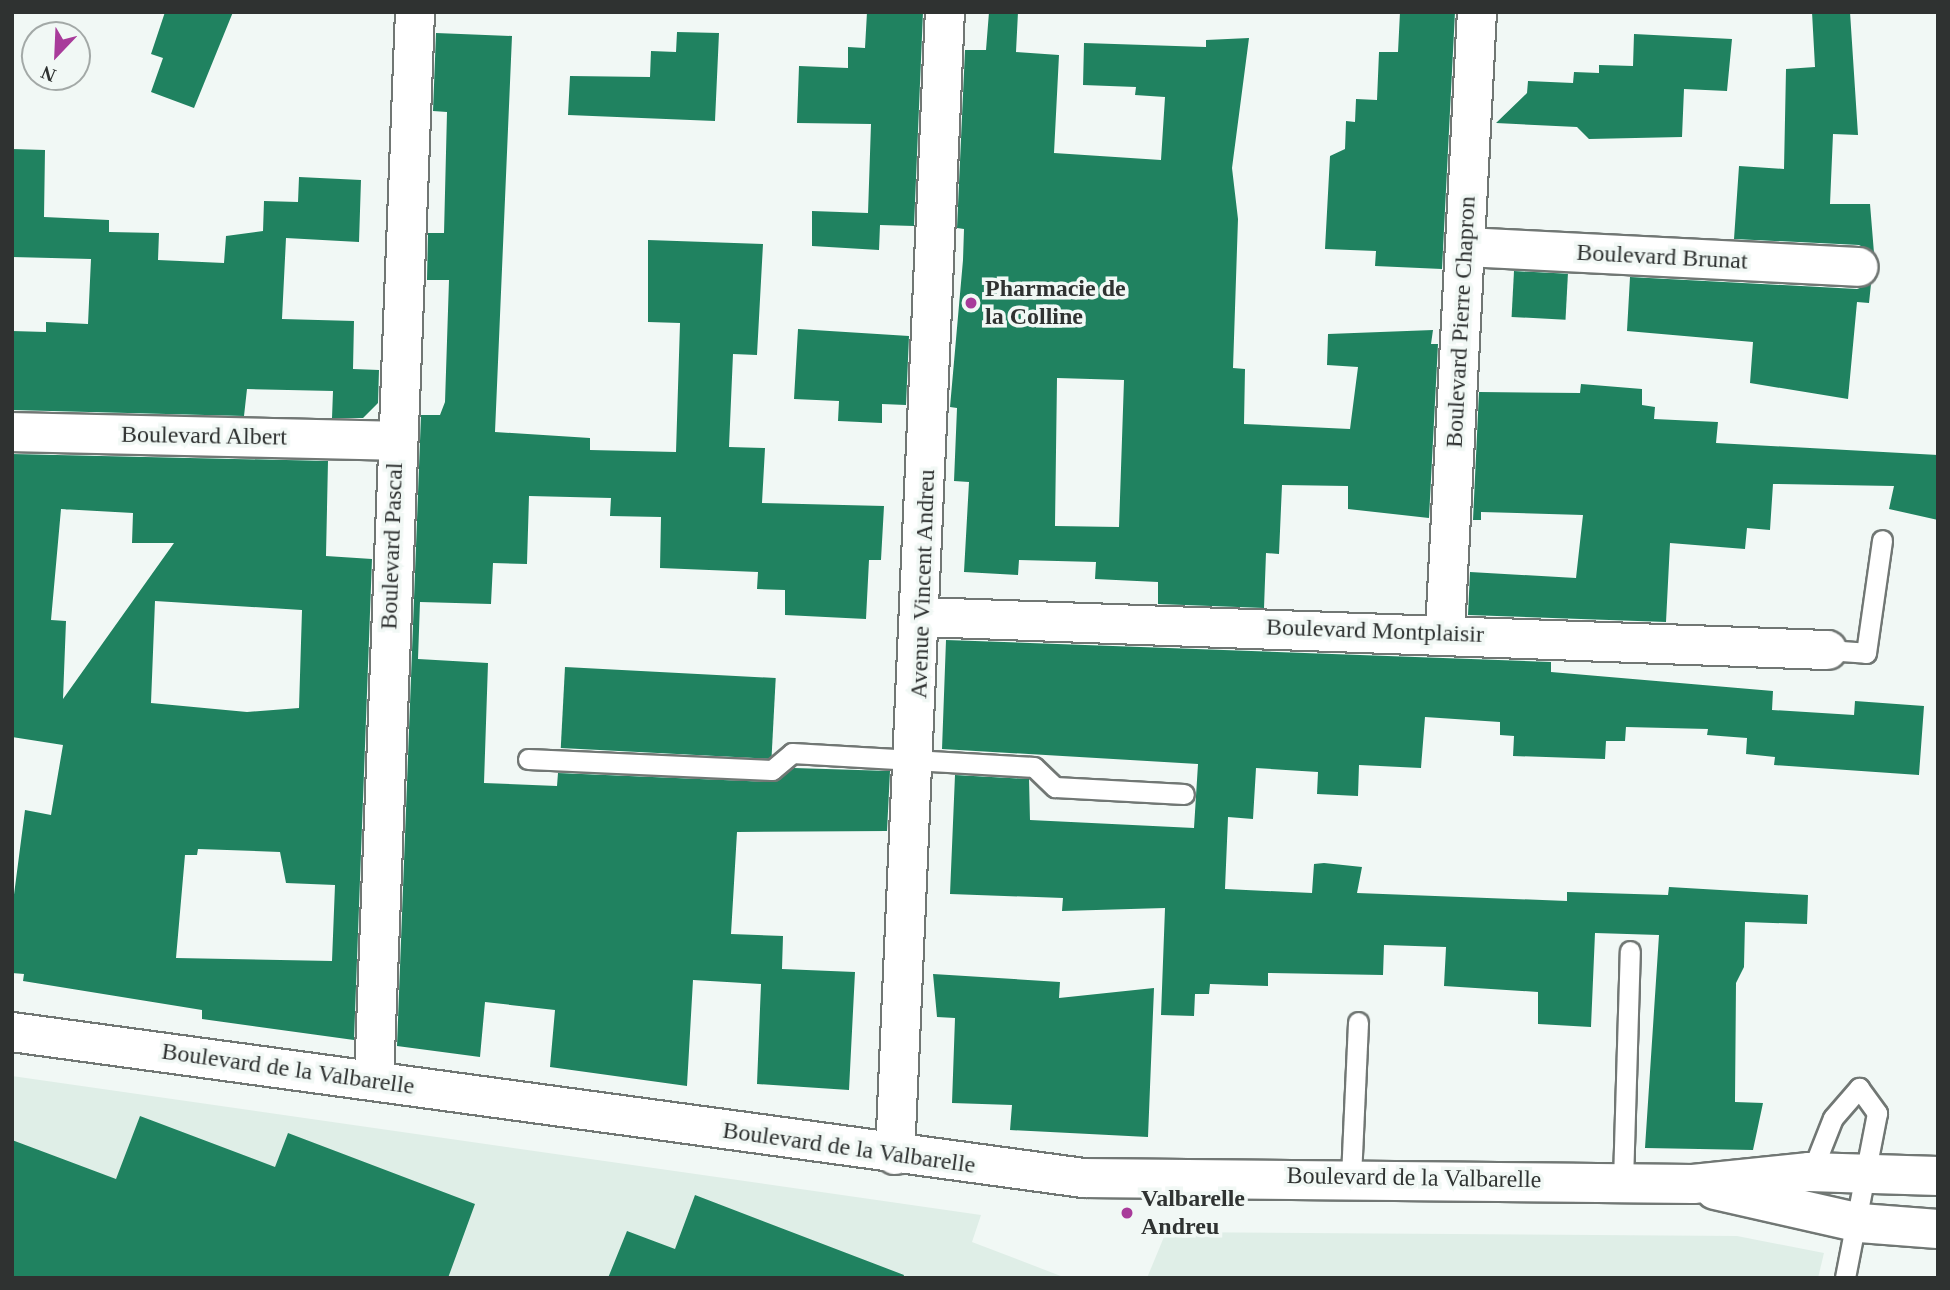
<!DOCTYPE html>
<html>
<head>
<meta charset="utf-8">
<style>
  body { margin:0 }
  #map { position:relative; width:1950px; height:1290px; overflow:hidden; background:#f1f8f5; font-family:"Times New Roman",serif }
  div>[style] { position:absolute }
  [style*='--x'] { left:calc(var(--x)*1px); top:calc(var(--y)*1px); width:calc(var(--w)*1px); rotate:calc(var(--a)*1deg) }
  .built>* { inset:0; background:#dfeee7 }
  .building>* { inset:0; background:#208260; transform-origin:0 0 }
  .roads { filter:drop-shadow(2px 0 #717774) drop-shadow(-2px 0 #717774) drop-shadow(0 2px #717774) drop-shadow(0 -2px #717774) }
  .service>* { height:19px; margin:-9.5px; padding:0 9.5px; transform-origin:9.5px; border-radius:9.5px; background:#fff }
  .minor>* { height:38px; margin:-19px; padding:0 19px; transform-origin:19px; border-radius:19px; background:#fff }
  .tertiary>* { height:38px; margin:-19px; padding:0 19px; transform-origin:19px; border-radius:19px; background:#fff }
  .dots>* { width:19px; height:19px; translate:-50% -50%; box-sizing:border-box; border:4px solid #f1f8f5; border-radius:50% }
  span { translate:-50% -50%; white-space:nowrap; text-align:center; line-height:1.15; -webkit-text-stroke:7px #f1f8f5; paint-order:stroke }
  .street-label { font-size:24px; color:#2f3231 }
  .poi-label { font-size:24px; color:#2f3231; font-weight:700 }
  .left { translate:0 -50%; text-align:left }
  .frame { position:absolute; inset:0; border:14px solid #2f3231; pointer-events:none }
  .north { position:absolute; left:21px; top:21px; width:70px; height:70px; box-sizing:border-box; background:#f1f8f5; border:2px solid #a3a9a7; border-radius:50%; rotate:203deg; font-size:19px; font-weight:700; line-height:28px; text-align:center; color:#2f3231 }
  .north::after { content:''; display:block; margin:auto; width:24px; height:32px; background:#a83b9a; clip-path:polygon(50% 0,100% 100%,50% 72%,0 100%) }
</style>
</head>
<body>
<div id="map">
  <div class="built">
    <i style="clip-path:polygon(12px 1076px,981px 1215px,972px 1242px,1066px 1278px,12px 1278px)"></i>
    <i style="clip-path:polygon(1166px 1232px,1737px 1236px,1824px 1253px,1818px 1278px,1147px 1278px)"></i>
  </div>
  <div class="building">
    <i style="clip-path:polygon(165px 12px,233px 12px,194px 108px,151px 92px,163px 58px,151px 54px)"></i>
    <i style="clip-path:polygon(867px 12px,923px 12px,914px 226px,880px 225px,879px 250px,812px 246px,812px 211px,868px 213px,871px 124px,797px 123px,799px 66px,848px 68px,848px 47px,865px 48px)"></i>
    <i style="clip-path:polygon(evenodd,989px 12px,1018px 12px,1016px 52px,1059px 55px,1054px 153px,1161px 160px,1165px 97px,1135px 95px,1136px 87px,1083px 85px,1084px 43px,1206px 47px,1206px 40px,1249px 38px,1232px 168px,1238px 219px,1233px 368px,1245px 369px,1244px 424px,1350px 429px,1358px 367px,1327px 365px,1328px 334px,1433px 330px,1431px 344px,1438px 344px,1429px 518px,1348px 509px,1348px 486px,1282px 485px,1279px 554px,1266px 553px,1264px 608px,1158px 604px,1158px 582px,1095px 579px,1096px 562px,1019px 560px,1018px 575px,964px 572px,969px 482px,954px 481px,957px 408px,950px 407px,963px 260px,964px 229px,957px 228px,965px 50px,986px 50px,989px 12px,1057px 378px,1124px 380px,1119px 527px,1055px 526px,1057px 378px)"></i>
    <i style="clip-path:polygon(1400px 12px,1455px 12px,1442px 269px,1375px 266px,1376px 251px,1325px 249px,1330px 156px,1345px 149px,1346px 121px,1355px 122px,1356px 99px,1377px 100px,1379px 52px,1398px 52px)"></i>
    <i style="clip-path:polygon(1812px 12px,1850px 12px,1858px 135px,1833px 134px,1830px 204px,1870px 204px,1874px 253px,1859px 245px,1734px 239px,1739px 166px,1784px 169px,1786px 69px,1815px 67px)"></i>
    <i style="clip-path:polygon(677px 32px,719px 33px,715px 121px,568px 115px,570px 76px,650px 77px,651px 51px,676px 52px)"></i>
    <i style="clip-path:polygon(436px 33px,512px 36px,495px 432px,590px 438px,590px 450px,676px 452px,680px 323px,648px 322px,648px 240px,763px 244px,757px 355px,733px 354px,729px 447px,765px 448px,762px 503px,884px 506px,881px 560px,869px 560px,866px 619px,785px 615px,785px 590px,757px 589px,758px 572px,660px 568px,661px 517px,610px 516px,611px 498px,529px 496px,527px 564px,493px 563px,491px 604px,420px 602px,418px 659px,488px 663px,484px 783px,557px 786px,558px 773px,771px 782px,794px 768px,890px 771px,887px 831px,737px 832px,731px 934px,783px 936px,782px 969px,855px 972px,849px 1090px,757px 1084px,761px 984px,693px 980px,687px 1086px,550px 1067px,555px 1010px,485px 1002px,480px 1057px,397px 1046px,421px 415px,440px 415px,445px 402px,449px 280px,427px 280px,428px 233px,444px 233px,447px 112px,433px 111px)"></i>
    <i style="clip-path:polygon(1634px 34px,1732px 39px,1727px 91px,1684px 89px,1682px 137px,1589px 139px,1577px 127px,1496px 123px,1527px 93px,1528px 81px,1573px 83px,1574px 72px,1599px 73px,1599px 65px,1633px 66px)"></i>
    <i style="clip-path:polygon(12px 149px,45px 150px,44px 217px,109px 220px,109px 232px,159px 233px,158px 260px,224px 263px,226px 236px,263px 231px,264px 201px,298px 202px,299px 177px,361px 180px,359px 242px,286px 238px,282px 319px,354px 321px,353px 369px,379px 370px,378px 403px,363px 418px,332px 418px,333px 391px,247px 389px,244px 416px,12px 410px,12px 331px,46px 332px,46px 322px,88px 324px,91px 259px,12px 257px)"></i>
    <i style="left:1514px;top:271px;width:54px;height:46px;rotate:3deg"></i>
    <i style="clip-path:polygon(1630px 277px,1857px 289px,1871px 284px,1869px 303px,1857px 302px,1848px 399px,1750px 383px,1753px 342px,1627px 331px)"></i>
    <i style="clip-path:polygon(798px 329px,909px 336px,906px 405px,882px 404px,882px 423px,838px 421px,839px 401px,794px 399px)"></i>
    <i style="clip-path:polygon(1581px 384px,1642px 389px,1642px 405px,1655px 407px,1654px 419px,1718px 422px,1716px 443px,1938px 455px,1938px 520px,1889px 509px,1894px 486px,1773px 484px,1770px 530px,1747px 528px,1745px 549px,1670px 543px,1666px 622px,1468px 615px,1470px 572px,1576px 578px,1583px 515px,1481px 512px,1481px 520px,1473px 520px,1479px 392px,1580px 393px)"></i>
    <i style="clip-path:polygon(evenodd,12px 454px,328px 461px,326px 556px,372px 559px,354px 1040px,202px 1019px,202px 1010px,23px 981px,24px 974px,12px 973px,12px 910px,25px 810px,51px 815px,63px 745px,12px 737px,12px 454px,61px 509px,133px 513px,132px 543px,174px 543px,63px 699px,66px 621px,51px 620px,61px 509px,12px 454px,155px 601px,302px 610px,299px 708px,247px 712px,151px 703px,155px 601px,12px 454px,198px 849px,280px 852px,286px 883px,335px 885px,332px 961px,176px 958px,185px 855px,197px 855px,198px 849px)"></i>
    <i style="clip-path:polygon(946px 640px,1551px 662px,1551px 672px,1773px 691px,1772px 710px,1854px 715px,1855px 701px,1924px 706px,1919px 775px,1774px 765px,1775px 757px,1746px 754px,1747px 738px,1707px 735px,1708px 729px,1626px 727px,1625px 741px,1606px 741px,1605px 759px,1513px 756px,1514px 736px,1500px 735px,1500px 722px,1425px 717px,1421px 768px,1359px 765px,1358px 796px,1317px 794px,1318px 772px,1256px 768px,1253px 819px,1228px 817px,1225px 889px,1312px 893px,1314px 864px,1324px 863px,1362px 867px,1357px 893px,1567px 901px,1567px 892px,1668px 895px,1669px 887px,1808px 895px,1807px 924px,1745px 922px,1744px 967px,1736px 983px,1735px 1102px,1763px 1103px,1753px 1150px,1645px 1148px,1659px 935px,1595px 933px,1591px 1027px,1538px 1024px,1538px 992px,1444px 986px,1446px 947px,1384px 945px,1383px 975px,1268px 973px,1268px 986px,1210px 984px,1209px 994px,1195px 994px,1194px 1016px,1161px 1015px,1165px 908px,1062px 911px,1063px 898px,950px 894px,955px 775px,1029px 779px,1030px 820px,1194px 828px,1198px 764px,942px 749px)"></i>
    <i style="left:565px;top:667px;width:211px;height:81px;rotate:3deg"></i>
    <i style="clip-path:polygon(933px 974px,1060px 982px,1059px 998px,1154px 988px,1148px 1137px,1010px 1130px,1012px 1105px,952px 1103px,955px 1018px,937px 1017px)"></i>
    <i style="clip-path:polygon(140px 1116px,275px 1167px,288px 1133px,475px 1204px,448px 1278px,12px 1278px,12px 1140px,116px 1179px)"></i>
    <i style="clip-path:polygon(695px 1195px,904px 1275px,903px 1278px,608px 1278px,627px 1231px,675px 1249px)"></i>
  </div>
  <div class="roads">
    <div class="service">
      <i style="--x:1827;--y:650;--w:39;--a:4"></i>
      <i style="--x:1866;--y:653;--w:114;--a:-81.9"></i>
      <i style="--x:528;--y:759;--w:244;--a:2.6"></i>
      <i style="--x:772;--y:770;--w:26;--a:-40"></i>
      <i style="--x:792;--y:753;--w:242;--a:3.3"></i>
      <i style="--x:1034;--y:767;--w:29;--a:44"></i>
      <i style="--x:1055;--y:787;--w:129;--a:3.1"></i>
      <i style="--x:1810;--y:1176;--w:62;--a:-68.4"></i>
      <i style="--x:1833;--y:1118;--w:40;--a:-49"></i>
      <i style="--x:1859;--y:1088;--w:31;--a:54"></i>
      <i style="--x:1877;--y:1113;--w:168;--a:101"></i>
      <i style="--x:1351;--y:1177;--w:155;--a:-87.4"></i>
      <i style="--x:1623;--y:1181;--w:230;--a:-88.3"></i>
    </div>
    <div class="minor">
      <i style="--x:1465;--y:247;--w:394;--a:2.9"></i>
      <i style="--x:12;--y:432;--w:384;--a:1.3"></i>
      <i style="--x:922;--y:617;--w:906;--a:2.09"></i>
      <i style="--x:1445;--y:632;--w:621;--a:-87.05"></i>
      <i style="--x:374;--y:1079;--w:1068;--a:-87.8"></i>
      <i style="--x:895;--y:1155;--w:1144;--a:-87.5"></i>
    </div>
    <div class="tertiary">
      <i style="--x:12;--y:1032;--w:1082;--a:7.76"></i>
      <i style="--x:1084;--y:1178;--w:609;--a:0.56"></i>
      <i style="--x:1693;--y:1184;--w:117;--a:-5.9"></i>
      <i style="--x:1809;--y:1172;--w:129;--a:1.8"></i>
      <i style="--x:1715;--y:1190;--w:149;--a:12.8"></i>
      <i style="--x:1860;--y:1223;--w:78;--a:4.4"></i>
    </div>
  </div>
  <div class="dots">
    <i style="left:971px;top:303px;background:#a83b9a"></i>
    <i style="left:1127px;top:1213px;background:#a83b9a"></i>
  </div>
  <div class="street-label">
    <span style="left:1662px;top:257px;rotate:3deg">Boulevard Brunat</span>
    <span style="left:1461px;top:322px;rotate:-87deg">Boulevard Pierre Chapron</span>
    <span style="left:204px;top:436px;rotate:1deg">Boulevard Albert</span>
    <span style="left:392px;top:546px;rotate:-88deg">Boulevard Pascal</span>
    <span style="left:923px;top:584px;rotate:-88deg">Avenue Vincent Andreu</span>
    <span style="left:1375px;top:631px;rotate:2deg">Boulevard Montplaisir</span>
    <span style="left:288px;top:1069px;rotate:8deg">Boulevard de la Valbarelle</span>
    <span style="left:849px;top:1148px;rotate:8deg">Boulevard de la Valbarelle</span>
    <span style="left:1414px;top:1178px;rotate:1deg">Boulevard de la Valbarelle</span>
  </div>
  <div class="poi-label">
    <span class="left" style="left:985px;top:303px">Pharmacie de<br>la Colline</span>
    <span class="left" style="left:1141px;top:1213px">Valbarelle<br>Andreu</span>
  </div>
  <div class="frame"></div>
  <div class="north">N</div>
</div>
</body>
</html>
